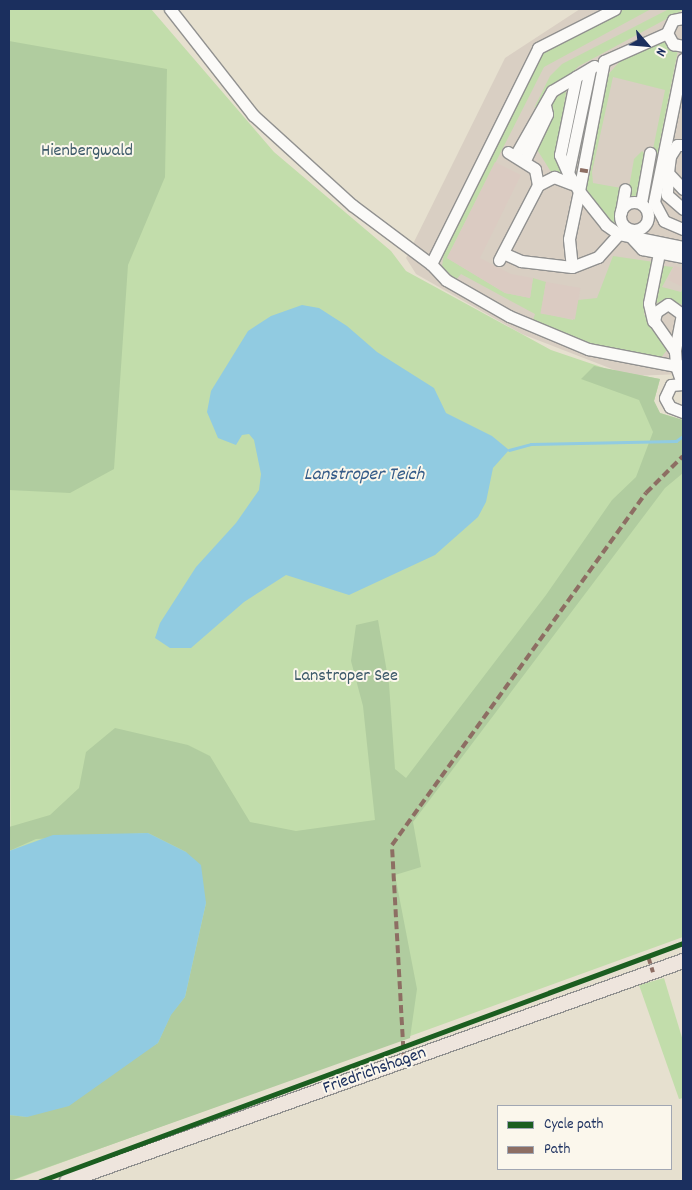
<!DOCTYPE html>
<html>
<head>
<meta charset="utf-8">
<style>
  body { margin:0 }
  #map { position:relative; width:692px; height:1190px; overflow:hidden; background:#e6e0cf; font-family:Dekko,sans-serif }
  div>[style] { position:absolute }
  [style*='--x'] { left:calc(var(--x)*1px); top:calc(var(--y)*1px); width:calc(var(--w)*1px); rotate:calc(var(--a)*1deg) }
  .industrial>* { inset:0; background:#d9cfc3 }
  .green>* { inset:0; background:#c2ddab }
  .forest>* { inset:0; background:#b0cc9f }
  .water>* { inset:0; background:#91cbe1 }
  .stream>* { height:2.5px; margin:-1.25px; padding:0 1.25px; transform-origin:1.25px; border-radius:1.25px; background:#91cbe1 }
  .building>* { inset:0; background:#dbcbc2; transform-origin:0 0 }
  .roads { filter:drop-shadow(1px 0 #919190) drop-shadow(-1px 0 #919190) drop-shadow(0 1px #919190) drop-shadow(0 -1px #919190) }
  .minor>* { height:11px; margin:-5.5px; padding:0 5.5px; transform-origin:5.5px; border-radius:5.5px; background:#fbfaf8 }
  .minor>.ring { margin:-5.5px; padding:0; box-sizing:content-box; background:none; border:11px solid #fbfaf8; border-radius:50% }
  .major>* { height:14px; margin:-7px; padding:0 7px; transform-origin:7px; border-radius:7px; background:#eee5dd }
  .quiet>* { height:4px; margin-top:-2px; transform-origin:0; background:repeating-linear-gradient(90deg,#8d6e63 0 8px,transparent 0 12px) }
  .cycleway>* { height:5px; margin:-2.5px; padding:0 2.5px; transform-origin:2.5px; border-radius:2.5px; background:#1b5e20 }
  span { translate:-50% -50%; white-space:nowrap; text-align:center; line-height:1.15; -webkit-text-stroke:4px #fbf7ec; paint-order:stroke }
  .park-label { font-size:18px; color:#3d5a6a }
  .street-label { font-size:18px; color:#1b2f5e }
  .water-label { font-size:19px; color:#345b88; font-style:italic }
  .frame { position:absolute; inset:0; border:10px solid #1b2f5e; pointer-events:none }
  .legend { position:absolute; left:497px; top:1105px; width:175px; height:65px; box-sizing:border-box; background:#fbf7ec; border:1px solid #a1a7b3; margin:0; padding:6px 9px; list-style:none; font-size:15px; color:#1b2f5e }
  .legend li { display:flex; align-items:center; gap:10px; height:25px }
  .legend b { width:25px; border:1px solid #a1a7b3 }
  .north { position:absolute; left:622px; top:20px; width:50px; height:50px; -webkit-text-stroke:4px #fbf7ec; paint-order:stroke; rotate:117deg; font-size:14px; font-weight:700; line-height:20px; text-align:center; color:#1b2f5e }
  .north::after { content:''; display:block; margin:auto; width:18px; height:22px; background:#1b2f5e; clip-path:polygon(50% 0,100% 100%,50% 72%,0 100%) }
</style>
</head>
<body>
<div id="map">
  <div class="industrial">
    <i style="clip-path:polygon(580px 9px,683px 9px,683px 374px,630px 376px,522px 334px,416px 274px,406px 258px,505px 58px)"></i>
  </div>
  <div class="green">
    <i style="clip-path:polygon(9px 9px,151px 9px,274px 152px,391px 251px,406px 271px,551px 350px,607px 369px,660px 379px,654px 401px,660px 413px,683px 420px,683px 937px,11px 1181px)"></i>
    <i style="clip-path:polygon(624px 9px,651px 9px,544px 67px,447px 258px,505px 293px,530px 298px,533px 278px,546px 282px,541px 313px,573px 320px,578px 300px,597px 298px,613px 256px,654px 262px,644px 314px,667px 350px,660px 359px,582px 343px,532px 323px,535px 314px,461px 274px,456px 280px,442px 267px,444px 251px,539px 56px)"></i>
    <i style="clip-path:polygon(669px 9px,683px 10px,579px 66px,534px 108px,550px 76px,562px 64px)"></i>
    <i style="clip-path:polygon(664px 40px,678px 50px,655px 166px,652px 154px,665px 90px,613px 77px,592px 172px,593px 183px,621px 188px,614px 226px,587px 194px,585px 175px,605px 78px,622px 59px)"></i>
    <i style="clip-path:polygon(567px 86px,556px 157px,563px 176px,553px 175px,536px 148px,552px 115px,552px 103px)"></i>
    <i style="clip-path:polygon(642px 151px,646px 155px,638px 198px,627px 199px,634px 159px)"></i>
    <i style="clip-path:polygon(664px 266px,673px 267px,662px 287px,681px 292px,683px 287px,683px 305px,665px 299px,653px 305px)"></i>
    <i style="clip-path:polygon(664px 978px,683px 1041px,683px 1098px,679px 1099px,639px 985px)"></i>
  </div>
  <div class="forest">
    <i style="clip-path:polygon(9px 41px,167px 69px,165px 177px,128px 265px,114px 469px,70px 493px,9px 490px)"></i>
    <i style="clip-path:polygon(594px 366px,660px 379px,654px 401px,660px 413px,683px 420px,683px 473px,665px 488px,413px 822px,421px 867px,395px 875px,417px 989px,410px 1038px,9px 1181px,9px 1115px,27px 1117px,158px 1043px,171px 1014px,185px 997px,206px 903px,186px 852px,148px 833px,36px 839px,9px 851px,9px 827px,50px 815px,79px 788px,86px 752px,115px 728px,188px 745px,210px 756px,250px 822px,296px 831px,375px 820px,363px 706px,351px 661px,356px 625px,378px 620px,389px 684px,395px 769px,406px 778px,546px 595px,612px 500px,636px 477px,653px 432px,639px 400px,581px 379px)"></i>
  </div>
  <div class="water">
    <i style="clip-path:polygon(302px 305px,319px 308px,347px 326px,377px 352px,434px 388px,446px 413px,492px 436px,509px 450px,493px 468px,486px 502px,478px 517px,435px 555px,349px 595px,286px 575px,244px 602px,191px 648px,170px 648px,155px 638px,160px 623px,196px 567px,236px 523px,259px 490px,261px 474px,254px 440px,249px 434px,242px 435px,236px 445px,218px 438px,207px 412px,211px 391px,248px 331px,271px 316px)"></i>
    <i style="clip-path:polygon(148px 833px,186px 852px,201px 865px,206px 903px,185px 997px,171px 1015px,158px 1043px,69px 1106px,27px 1117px,9px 1115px,9px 851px,53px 835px)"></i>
  </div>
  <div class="stream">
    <i style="--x:509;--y:450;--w:23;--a:-15"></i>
    <i style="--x:531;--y:444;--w:145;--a:-1.2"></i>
    <i style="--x:676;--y:441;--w:9;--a:-36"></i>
  </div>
  <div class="building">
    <i style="clip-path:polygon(495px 162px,521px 175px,480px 258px,511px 274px,533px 278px,530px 298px,505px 293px,447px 258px)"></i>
    <i style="clip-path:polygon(674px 266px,683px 268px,683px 287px,668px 280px)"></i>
    <i style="left:546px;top:282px;width:35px;height:32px;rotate:10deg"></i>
  </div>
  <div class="roads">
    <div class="minor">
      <i style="--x:170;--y:9;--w:135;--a:51.9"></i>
      <i style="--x:253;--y:115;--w:134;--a:42.3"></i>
      <i style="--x:352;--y:205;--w:99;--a:36.8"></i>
      <i style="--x:431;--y:264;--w:22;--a:47"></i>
      <i style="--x:446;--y:280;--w:73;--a:29.7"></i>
      <i style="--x:509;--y:316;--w:86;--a:22.7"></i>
      <i style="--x:588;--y:349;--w:90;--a:10.9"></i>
      <i style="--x:676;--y:366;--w:18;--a:71"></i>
      <i style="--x:683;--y:18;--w:10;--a:169"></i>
      <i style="--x:673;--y:20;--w:14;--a:115"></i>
      <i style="--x:667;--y:33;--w:13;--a:61"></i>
      <i style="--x:673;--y:44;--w:10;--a:11"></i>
      <i style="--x:667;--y:33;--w:69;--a:156"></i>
      <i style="--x:604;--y:61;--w:132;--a:100.9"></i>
      <i style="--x:579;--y:191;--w:43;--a:51.5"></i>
      <i style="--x:606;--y:225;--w:16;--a:35"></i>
      <i style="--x:619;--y:234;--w:65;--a:11.5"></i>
      <i style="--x:683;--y:59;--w:146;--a:101.5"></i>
      <i style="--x:654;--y:202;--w:21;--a:62"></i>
      <i style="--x:664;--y:221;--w:21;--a:23"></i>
      <i style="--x:590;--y:69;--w:106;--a:101.9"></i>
      <i style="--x:568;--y:173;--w:21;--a:59"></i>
      <i style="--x:579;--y:191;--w:49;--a:101.8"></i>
      <i style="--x:569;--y:239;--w:28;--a:84"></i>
      <i style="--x:572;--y:267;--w:28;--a:-21"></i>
      <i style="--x:598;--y:257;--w:31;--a:-48"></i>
      <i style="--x:683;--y:145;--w:6;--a:180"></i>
      <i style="--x:677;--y:145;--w:13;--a:122"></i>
      <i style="--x:670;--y:156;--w:17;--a:97"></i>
      <i style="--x:668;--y:173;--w:22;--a:47"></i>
      <i style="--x:515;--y:156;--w:75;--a:-60.4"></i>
      <i style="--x:552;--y:91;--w:49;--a:-30.8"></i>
      <i style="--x:525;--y:160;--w:51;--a:-64.4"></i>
      <i style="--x:547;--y:114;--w:9;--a:-103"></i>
      <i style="--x:568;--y:173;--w:20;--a:-114"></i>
      <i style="--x:560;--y:155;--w:80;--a:-78.4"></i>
      <i style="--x:668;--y:173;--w:22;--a:93"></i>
      <i style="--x:667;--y:195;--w:21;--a:41"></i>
      <i style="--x:538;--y:185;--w:18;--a:-27"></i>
      <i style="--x:554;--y:177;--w:19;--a:21"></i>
      <i class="ring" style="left:620px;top:202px;width:17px;height:17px"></i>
      <i style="--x:641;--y:203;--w:51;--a:-79.8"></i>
      <i style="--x:621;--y:212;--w:23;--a:-80"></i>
      <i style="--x:630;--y:236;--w:18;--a:47"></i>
      <i style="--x:642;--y:249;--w:42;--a:11"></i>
      <i style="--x:503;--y:253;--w:20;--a:24"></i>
      <i style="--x:521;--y:261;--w:51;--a:6.7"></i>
      <i style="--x:499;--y:260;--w:85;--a:-62.5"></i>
      <i style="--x:538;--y:185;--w:16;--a:-101"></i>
      <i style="--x:535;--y:169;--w:32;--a:-148"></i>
      <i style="--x:431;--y:264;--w:241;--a:-63.6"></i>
      <i style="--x:538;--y:48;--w:86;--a:-26.9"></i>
      <i style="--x:653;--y:321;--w:18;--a:-103"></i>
      <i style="--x:649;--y:303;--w:51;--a:-78.7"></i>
      <i style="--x:675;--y:351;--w:37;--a:-125"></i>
      <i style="--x:654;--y:321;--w:9;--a:-77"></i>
      <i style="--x:656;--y:312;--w:14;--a:-34"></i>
      <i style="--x:668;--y:304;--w:17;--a:36"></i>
      <i style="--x:682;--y:314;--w:38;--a:101"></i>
      <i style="--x:675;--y:351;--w:15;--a:86"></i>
      <i style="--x:676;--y:366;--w:6;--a:-9"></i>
      <i style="--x:683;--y:384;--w:12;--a:175"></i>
      <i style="--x:671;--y:385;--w:14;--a:115"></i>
      <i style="--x:665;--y:398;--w:10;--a:61"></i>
      <i style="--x:670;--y:407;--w:14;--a:21"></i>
    </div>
    <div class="major">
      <i style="--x:67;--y:1181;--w:654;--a:-19.65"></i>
    </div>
  </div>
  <div class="quiet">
    <i style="--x:580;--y:170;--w:12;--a:9"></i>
    <i style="--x:648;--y:956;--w:17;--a:73"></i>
    <i style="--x:404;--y:1061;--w:216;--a:-93.2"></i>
    <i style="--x:392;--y:845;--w:434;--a:-54.2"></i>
    <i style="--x:646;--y:493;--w:52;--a:-45"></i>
  </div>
  <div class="cycleway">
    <i style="--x:40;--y:1181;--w:686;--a:-20.31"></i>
  </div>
  <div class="park-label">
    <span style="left:87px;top:152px">Hienbergwald</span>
    <span style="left:346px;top:677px">Lanstroper See</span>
  </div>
  <div class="street-label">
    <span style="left:375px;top:1072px;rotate:-20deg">Friedrichshagen</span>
  </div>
  <div class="water-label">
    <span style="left:364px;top:476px">Lanstroper Teich</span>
  </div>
  <div class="frame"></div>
  <ul class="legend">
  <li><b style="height:6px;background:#1b5e20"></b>Cycle path</li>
  <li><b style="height:6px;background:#8d6e63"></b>Path</li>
  </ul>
  <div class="north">N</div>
</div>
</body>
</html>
